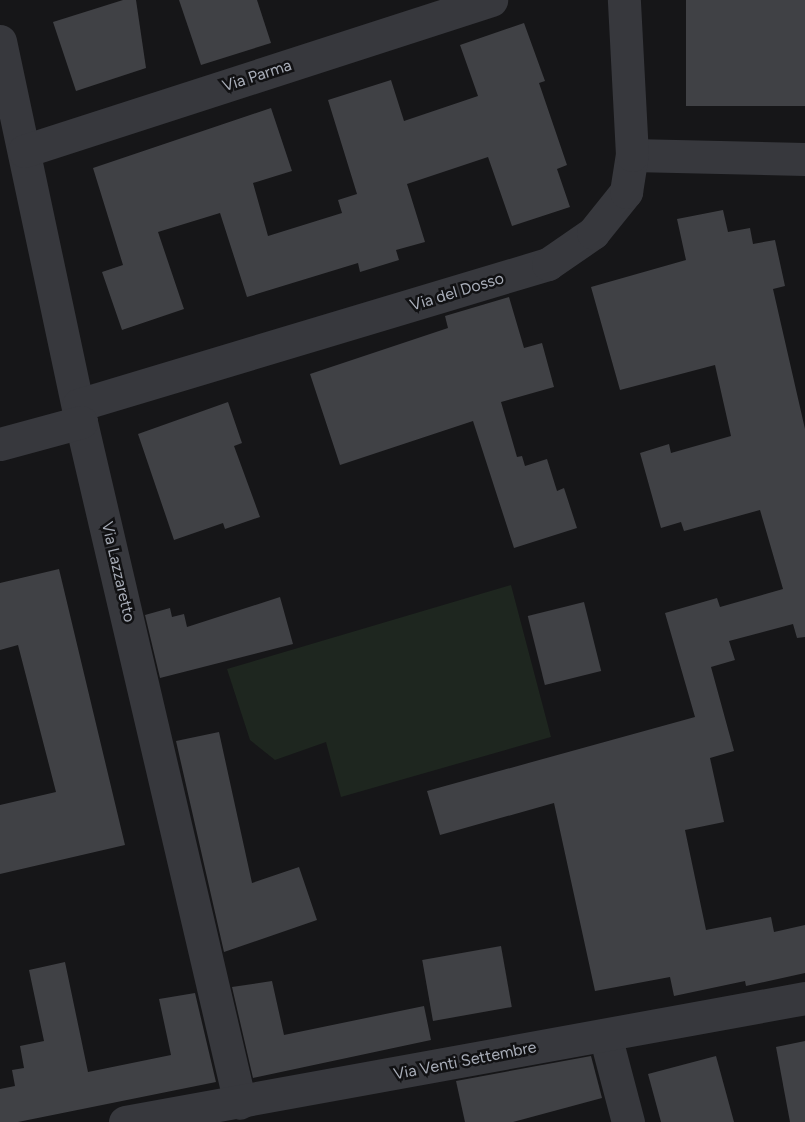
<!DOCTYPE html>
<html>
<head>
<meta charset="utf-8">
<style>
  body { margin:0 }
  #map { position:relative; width:805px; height:1122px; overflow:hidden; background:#161618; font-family:Figtree,sans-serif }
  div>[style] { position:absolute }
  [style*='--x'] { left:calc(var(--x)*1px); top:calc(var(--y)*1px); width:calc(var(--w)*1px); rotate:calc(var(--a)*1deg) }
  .green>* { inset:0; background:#1e261f }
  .building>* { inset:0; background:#404145; transform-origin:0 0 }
  .street>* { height:33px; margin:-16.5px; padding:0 16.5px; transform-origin:16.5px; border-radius:16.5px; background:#37383d }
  span { translate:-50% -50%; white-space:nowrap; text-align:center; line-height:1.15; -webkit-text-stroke:5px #111113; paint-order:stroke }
  .street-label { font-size:16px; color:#a8adb8 }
</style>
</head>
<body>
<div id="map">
  <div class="green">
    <i style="clip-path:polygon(511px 585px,551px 737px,341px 797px,326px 742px,275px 760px,250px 740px,227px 669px)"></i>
  </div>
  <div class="building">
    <i style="clip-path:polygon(123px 0,136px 0,146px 68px,76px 91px,53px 22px)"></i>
    <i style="clip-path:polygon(179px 0,257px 0,271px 43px,201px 65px)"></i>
    <i style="left:686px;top:0;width:119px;height:106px"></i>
    <i style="clip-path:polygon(524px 23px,545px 81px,539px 83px,567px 165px,557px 169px,570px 207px,512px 226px,488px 157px,407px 184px,425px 242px,396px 250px,399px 260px,360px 272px,358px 263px,247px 297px,220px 213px,158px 232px,184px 309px,122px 330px,102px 272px,123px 265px,93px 168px,271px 108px,292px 171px,253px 183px,268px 236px,342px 213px,338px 200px,357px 194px,328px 100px,391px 80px,404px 121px,478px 96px,460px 45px)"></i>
    <i style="clip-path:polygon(723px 210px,728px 232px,750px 228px,753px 244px,775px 240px,785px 286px,773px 289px,805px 429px,805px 637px,797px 638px,793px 624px,729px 641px,735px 660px,711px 667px,734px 751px,710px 758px,724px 822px,685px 830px,706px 930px,771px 917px,774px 932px,805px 925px,805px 973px,746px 986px,745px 981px,674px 996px,670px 977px,595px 991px,554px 803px,440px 835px,427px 791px,695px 717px,665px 613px,717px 598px,720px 607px,783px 589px,760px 510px,684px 531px,681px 522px,661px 528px,640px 453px,669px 444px,671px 453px,731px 436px,715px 365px,620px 390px,591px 287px,686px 260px,677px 219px)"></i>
    <i style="clip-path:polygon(509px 297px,524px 348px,542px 343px,554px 387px,501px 402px,517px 457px,522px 456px,525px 466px,547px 459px,557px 491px,564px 488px,577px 528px,514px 548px,473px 421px,340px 465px,310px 374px,448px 328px,445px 316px)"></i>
    <i style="clip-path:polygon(228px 402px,242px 443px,234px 446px,260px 517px,225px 529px,223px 523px,174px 540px,138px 434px)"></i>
    <i style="clip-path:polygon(59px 569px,125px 845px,0 874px,0 805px,56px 792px,18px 645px,0 650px,0 583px)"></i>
    <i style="clip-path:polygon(280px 597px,293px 644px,160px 678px,145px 615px,170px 608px,172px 617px,184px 614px,187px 627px)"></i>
    <i style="left:584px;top:602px;width:71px;height:58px;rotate:76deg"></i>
    <i style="clip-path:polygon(219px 732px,252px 883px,299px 867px,317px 920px,224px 952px,176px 741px)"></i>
    <i style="left:501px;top:946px;width:62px;height:80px;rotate:80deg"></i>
    <i style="clip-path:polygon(65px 962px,88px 1072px,171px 1055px,159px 999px,195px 993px,216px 1082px,18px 1122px,0 1122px,0 1089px,15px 1086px,12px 1070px,24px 1068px,20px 1046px,44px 1041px,29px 970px)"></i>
    <i style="clip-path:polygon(272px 981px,284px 1035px,424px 1006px,431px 1040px,253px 1078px,232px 987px)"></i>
    <i style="clip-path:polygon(805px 1041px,805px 1122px,790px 1122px,776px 1047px)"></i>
    <i style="clip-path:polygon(591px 1056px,602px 1098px,513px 1122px,465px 1122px,456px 1081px)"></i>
    <i style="clip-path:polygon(716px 1056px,734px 1122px,661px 1122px,648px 1074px)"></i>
  </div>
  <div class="street">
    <i style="--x:0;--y:41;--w:390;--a:78"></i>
    <i style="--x:81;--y:422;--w:699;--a:76.86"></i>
    <i style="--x:24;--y:151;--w:491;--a:-17.9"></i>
    <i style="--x:632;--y:155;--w:173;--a:1.3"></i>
    <i style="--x:78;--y:405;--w:491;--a:-16.7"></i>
    <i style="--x:548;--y:264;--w:55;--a:-34.6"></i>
    <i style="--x:593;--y:233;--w:53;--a:-51.2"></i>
    <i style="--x:626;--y:192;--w:37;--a:-81"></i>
    <i style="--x:632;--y:155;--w:155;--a:-93"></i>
    <i style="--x:0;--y:444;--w:84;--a:-15.2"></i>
    <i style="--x:605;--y:1035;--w:90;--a:75.2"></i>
    <i style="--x:125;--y:1122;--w:691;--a:-10.33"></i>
  </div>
  <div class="street-label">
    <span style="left:257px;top:76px;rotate:-18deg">Via Parma</span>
    <span style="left:457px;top:292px;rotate:-17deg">Via del Dosso</span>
    <span style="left:118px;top:572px;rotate:77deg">Via Lazzaretto</span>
    <span style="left:465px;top:1061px;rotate:-11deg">Via Venti Settembre</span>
  </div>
</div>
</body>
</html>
